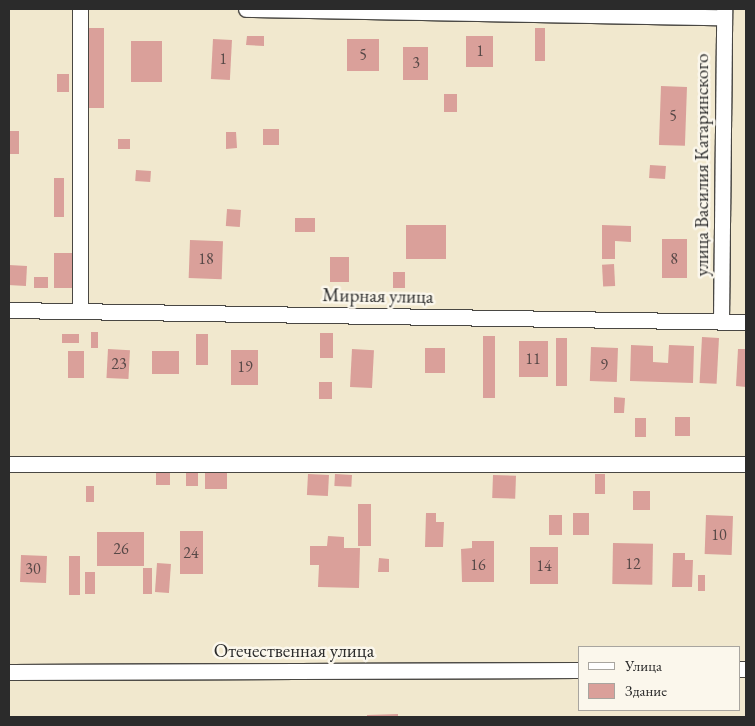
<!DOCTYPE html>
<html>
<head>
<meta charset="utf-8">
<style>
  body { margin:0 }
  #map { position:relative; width:755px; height:726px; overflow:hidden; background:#f1e8ce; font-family:"EB Garamond",serif }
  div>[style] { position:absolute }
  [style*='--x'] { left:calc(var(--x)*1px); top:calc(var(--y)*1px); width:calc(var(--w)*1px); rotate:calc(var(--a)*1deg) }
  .building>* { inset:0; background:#daa09a; transform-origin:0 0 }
  .roads { filter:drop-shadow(1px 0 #494743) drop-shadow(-1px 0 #494743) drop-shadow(0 1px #494743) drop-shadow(0 -1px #494743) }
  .minor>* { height:15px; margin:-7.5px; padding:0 7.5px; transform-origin:7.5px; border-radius:7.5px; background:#fff }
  span { translate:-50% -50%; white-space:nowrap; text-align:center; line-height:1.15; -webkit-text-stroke:5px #fbf7ec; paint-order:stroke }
  .number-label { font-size:16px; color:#574847 }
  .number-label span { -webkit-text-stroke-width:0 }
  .street-label { font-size:19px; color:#2b2b2b }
  .frame { position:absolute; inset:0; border:10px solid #2b2b2b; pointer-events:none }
  .legend { position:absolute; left:578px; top:646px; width:162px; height:65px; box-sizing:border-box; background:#fbf7ec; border:1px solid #a8a59f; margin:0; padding:6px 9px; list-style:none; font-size:15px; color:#2b2b2b }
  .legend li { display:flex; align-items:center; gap:10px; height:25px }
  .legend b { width:25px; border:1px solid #a8a59f }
</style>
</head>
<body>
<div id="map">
  <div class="building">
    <i style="left:86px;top:28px;width:18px;height:80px"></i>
    <i style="left:535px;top:28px;width:10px;height:33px"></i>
    <i style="clip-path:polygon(247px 36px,264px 36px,264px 46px,246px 45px)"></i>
    <i style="left:466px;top:36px;width:27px;height:31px"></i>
    <i style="left:213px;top:39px;width:19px;height:40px;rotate:3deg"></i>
    <i style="left:347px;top:39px;width:32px;height:32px"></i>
    <i style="left:131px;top:41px;width:31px;height:41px"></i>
    <i style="left:403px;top:47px;width:25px;height:33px"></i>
    <i style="left:57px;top:74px;width:12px;height:18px"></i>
    <i style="left:661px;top:86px;width:26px;height:59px;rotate:2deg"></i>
    <i style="left:444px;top:94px;width:13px;height:18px"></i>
    <i style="left:263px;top:129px;width:16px;height:16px"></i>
    <i style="left:9px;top:131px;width:10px;height:23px"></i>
    <i style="clip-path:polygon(226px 132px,236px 132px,237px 148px,226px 149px)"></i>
    <i style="left:118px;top:139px;width:12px;height:10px"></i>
    <i style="left:650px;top:165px;width:16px;height:13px;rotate:4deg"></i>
    <i style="left:136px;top:170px;width:15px;height:11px;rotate:4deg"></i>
    <i style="left:54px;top:178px;width:10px;height:39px"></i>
    <i style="left:227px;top:209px;width:14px;height:17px;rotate:4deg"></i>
    <i style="left:295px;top:218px;width:20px;height:14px"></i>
    <i style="left:406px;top:225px;width:40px;height:34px"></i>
    <i style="clip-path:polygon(602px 225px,631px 226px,631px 242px,615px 241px,615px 259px,602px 259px)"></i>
    <i style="left:662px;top:239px;width:25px;height:39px"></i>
    <i style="left:190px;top:240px;width:33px;height:38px;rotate:2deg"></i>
    <i style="left:54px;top:253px;width:20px;height:35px"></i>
    <i style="left:330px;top:257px;width:19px;height:25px"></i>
    <i style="left:614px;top:264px;width:22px;height:12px;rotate:87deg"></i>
    <i style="left:9px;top:265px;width:18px;height:20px;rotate:3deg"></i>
    <i style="left:393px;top:272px;width:12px;height:16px"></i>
    <i style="left:34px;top:277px;width:14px;height:11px"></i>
    <i style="left:91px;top:332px;width:7px;height:16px"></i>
    <i style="left:320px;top:333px;width:13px;height:25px"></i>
    <i style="left:79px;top:334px;width:9px;height:17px;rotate:90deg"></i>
    <i style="left:196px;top:334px;width:12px;height:31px"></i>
    <i style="left:483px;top:336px;width:12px;height:62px"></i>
    <i style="left:702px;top:337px;width:17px;height:46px;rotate:3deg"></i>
    <i style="left:556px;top:338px;width:11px;height:48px"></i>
    <i style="left:519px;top:341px;width:29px;height:36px"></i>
    <i style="clip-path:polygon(631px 345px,653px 346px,653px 362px,668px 363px,669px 345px,694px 346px,693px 383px,630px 381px)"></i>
    <i style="left:591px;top:347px;width:27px;height:34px;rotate:2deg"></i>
    <i style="left:425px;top:348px;width:20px;height:25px"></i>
    <i style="left:108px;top:349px;width:22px;height:29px;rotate:3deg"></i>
    <i style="left:352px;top:349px;width:22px;height:38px;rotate:3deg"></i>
    <i style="clip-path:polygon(738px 349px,746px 349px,746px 387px,736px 386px)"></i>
    <i style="left:231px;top:350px;width:27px;height:35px"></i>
    <i style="left:68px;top:351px;width:16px;height:27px"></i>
    <i style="left:152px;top:351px;width:27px;height:23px"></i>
    <i style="left:319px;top:382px;width:13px;height:17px"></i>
    <i style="clip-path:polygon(614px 397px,625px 398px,624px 413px,614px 413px)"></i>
    <i style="left:675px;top:417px;width:15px;height:19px"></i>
    <i style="left:635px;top:418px;width:11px;height:19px"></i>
    <i style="left:186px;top:472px;width:12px;height:14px"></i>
    <i style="left:205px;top:472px;width:22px;height:17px"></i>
    <i style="left:156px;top:473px;width:14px;height:12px"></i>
    <i style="left:308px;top:474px;width:21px;height:21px;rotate:3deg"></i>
    <i style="left:335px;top:474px;width:17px;height:12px;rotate:3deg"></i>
    <i style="left:595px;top:474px;width:10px;height:20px"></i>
    <i style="left:493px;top:475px;width:23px;height:23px;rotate:2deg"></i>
    <i style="left:86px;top:486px;width:8px;height:16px"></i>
    <i style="left:650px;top:491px;width:19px;height:17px;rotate:90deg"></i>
    <i style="left:358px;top:504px;width:13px;height:42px"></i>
    <i style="clip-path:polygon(426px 513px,436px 513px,436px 522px,444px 522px,443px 547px,425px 547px)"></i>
    <i style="left:573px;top:513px;width:16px;height:22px"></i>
    <i style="left:549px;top:515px;width:13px;height:20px"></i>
    <i style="left:706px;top:515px;width:27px;height:39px;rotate:2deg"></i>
    <i style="left:180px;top:531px;width:23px;height:43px"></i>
    <i style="left:97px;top:532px;width:47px;height:34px"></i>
    <i style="clip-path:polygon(328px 536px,344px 537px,344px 548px,360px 548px,359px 588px,318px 587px,319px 565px,310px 565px,310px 546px,327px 546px)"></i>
    <i style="clip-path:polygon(472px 541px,494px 541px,494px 582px,462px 582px,461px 549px,472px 548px)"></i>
    <i style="left:613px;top:543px;width:40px;height:41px;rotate:1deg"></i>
    <i style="left:530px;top:547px;width:28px;height:37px"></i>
    <i style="clip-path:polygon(673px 553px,685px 553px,685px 560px,693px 560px,692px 587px,672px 587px)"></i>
    <i style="left:21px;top:555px;width:26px;height:27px;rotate:2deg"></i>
    <i style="left:69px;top:556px;width:11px;height:39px"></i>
    <i style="clip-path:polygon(379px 558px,389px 559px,389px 572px,378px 572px)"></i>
    <i style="left:157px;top:563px;width:14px;height:29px;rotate:4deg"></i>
    <i style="left:143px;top:568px;width:9px;height:26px"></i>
    <i style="left:85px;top:572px;width:10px;height:22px"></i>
    <i style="left:698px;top:575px;width:7px;height:16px"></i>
    <i style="clip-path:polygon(398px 714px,398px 717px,367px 717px,367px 715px)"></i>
  </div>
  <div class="roads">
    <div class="minor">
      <i style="--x:80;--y:9;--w:302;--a:90"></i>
      <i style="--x:246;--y:9;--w:478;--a:1"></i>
      <i style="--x:9;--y:310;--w:737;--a:0.93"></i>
      <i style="--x:721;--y:321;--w:312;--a:-89.4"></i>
      <i style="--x:9;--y:464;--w:737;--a:0"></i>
      <i style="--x:739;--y:669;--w:7;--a:0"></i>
      <i style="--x:9;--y:672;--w:570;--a:-0.2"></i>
    </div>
  </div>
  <div class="number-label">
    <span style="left:480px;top:51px">1</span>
    <span style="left:363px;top:55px">5</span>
    <span style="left:223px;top:59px">1</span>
    <span style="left:416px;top:63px">3</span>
    <span style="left:673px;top:116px">5</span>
    <span style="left:206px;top:259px">18</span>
    <span style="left:674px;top:259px">8</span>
    <span style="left:533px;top:359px">11</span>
    <span style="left:119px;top:364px">23</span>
    <span style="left:604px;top:365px">9</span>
    <span style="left:245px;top:367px">19</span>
    <span style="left:719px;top:535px">10</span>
    <span style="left:121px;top:549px">26</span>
    <span style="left:191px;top:553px">24</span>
    <span style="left:633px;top:564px">12</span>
    <span style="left:478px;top:565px">16</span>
    <span style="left:544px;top:566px">14</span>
    <span style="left:33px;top:569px">30</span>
  </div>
  <div class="street-label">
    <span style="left:702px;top:165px;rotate:-90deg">улица Василия Катаринского</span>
    <span style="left:378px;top:296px;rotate:1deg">Мирная улица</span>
    <span style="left:294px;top:651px">Отечественная улица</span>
  </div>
  <div class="frame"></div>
  <ul class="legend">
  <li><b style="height:6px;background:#fff"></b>Улица</li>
  <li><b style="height:14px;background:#daa09a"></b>Здание</li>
  </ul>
</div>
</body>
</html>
